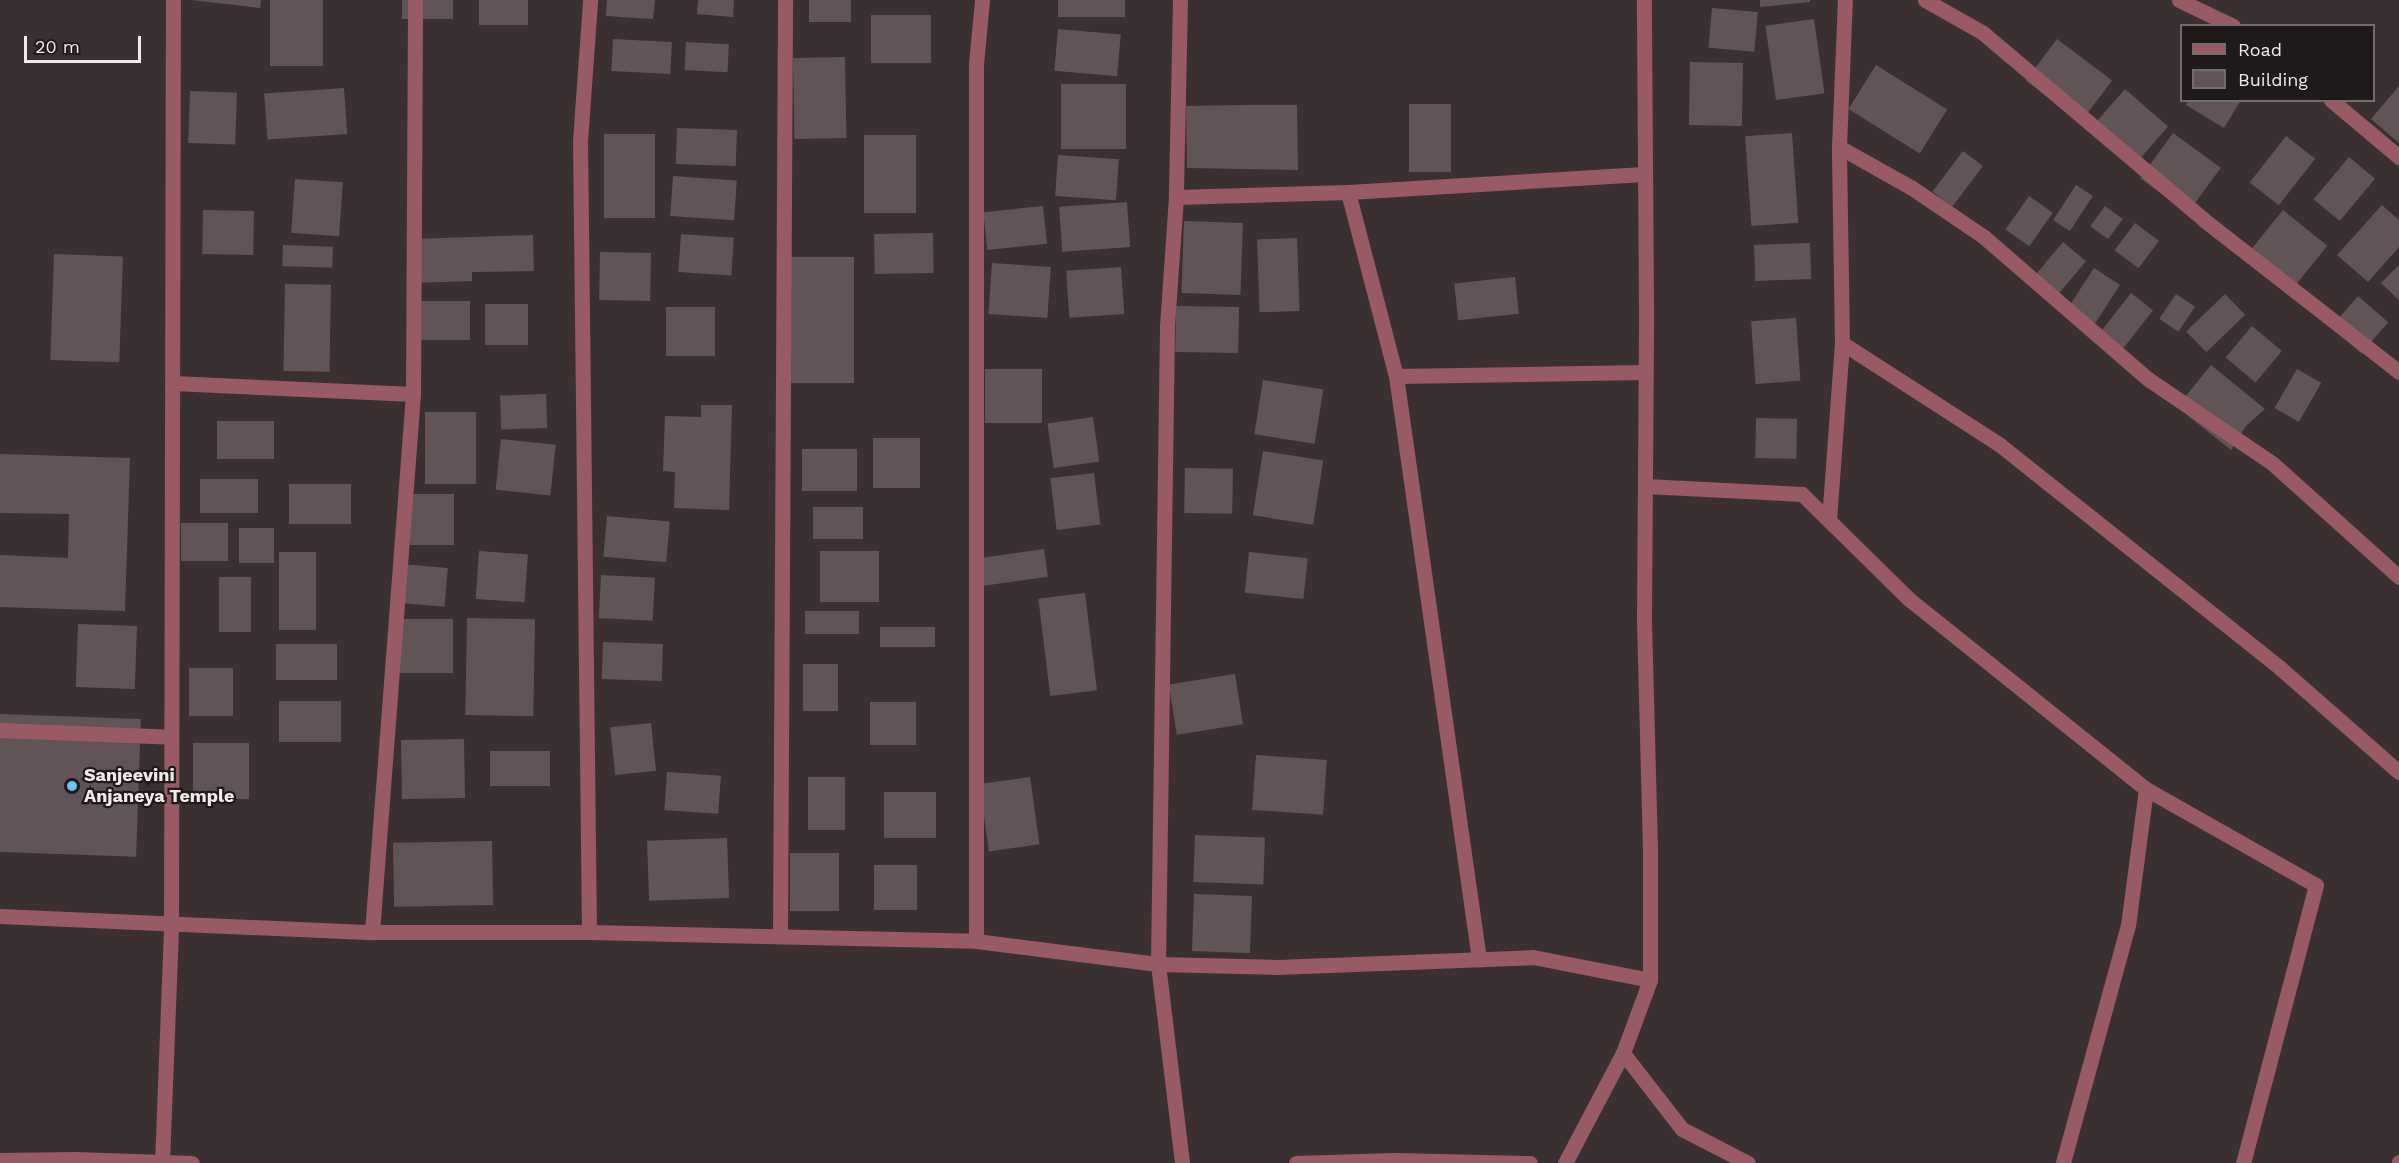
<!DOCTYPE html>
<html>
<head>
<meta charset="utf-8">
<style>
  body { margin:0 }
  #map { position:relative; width:2399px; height:1163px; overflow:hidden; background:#3b3031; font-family:"Work Sans",sans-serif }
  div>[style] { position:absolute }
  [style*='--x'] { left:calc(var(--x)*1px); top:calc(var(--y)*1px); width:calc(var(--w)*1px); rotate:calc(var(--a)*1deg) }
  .building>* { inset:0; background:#605456; transform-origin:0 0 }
  .minor>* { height:15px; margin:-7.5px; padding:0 7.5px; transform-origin:7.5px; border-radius:7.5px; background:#985a64 }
  .dots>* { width:16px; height:16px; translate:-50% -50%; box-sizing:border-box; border:3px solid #1f191a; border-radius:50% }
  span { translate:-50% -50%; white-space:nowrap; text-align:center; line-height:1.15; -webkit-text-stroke:4.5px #1f191a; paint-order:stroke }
  .poi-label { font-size:18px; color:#f1e9ea; font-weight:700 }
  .left { translate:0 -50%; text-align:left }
  .legend { position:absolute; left:2180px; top:24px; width:195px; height:78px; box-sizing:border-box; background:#1f191a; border:2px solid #736c6d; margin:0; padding:8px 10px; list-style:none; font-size:18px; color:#f1e9ea }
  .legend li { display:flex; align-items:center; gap:12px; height:30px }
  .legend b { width:30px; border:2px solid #736c6d }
  .scale { position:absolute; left:24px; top:36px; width:117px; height:27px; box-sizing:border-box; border:3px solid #f1e9ea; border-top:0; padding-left:8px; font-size:18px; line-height:21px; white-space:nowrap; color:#f1e9ea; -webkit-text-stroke:4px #1f191a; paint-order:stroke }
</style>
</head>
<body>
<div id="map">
  <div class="building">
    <i style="clip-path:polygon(192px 0,261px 0,260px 8px)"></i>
    <i style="left:270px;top:0;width:53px;height:66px"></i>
    <i style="left:402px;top:0;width:51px;height:19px"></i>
    <i style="left:479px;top:0;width:49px;height:25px"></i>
    <i style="clip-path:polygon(607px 0,655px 0,653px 19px,606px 16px)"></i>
    <i style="clip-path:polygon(698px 0,734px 0,733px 17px,697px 14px)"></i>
    <i style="left:809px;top:0;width:42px;height:22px"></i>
    <i style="left:1058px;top:0;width:67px;height:17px"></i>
    <i style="clip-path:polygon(1760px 0,1810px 0,1810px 2px,1760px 7px)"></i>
    <i style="left:1712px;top:8px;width:46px;height:40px;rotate:5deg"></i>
    <i style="left:931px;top:15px;width:48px;height:60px;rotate:90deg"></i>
    <i style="left:1814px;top:19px;width:75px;height:49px;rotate:82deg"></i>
    <i style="left:1058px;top:29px;width:63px;height:42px;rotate:5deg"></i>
    <i style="left:613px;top:39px;width:59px;height:32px;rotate:3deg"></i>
    <i style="left:2057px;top:39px;width:69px;height:52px;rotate:37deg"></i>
    <i style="left:686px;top:42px;width:43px;height:28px;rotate:3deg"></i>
    <i style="left:845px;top:57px;width:81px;height:52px;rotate:89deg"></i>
    <i style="left:1690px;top:62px;width:53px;height:63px;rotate:1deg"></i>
    <i style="left:1876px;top:65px;width:84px;height:52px;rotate:32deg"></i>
    <i style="left:1126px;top:84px;width:65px;height:65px;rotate:90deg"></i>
    <i style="clip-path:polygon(2399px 86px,2399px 143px,2371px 119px)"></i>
    <i style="left:344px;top:88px;width:46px;height:80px;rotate:86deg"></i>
    <i style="left:2125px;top:89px;width:57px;height:55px;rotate:41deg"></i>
    <i style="left:190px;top:91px;width:47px;height:52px;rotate:2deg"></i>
    <i style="clip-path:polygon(2189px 100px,2241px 100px,2224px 128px,2186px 105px)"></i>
    <i style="left:1409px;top:104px;width:42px;height:68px"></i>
    <i style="clip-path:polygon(1247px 105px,1297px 105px,1298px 170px,1187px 168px,1186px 106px)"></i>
    <i style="left:677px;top:128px;width:60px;height:36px;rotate:2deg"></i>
    <i style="left:1792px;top:133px;width:90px;height:47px;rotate:86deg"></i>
    <i style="left:2173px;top:133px;width:59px;height:56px;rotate:36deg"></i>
    <i style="left:604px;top:134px;width:51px;height:84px"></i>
    <i style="left:864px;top:135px;width:52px;height:78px"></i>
    <i style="left:2286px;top:136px;width:37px;height:59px;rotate:38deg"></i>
    <i style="left:1963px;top:151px;width:25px;height:51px;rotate:37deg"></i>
    <i style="left:1058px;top:155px;width:61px;height:41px;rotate:4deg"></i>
    <i style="left:2349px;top:157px;width:34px;height:55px;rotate:40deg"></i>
    <i style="left:673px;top:176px;width:64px;height:40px;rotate:4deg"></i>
    <i style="left:295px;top:179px;width:48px;height:54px;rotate:4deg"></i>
    <i style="left:2076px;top:185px;width:20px;height:42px;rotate:33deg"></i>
    <i style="left:2029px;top:196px;width:29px;height:41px;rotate:35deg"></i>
    <i style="left:1127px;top:202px;width:45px;height:68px;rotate:86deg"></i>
    <i style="clip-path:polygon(2382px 205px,2399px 220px,2399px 247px,2368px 282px,2337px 255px)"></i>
    <i style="left:1043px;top:206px;width:38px;height:60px;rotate:84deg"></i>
    <i style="left:2105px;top:206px;width:22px;height:25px;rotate:36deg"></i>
    <i style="left:203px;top:210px;width:51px;height:44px;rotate:1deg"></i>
    <i style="left:2283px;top:210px;width:57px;height:51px;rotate:39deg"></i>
    <i style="left:1184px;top:221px;width:59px;height:72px;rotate:2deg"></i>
    <i style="left:2135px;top:223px;width:30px;height:34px;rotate:37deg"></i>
    <i style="left:933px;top:233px;width:40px;height:59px;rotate:89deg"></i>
    <i style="left:681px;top:234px;width:53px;height:38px;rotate:4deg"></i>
    <i style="clip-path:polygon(533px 235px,534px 271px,472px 272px,472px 281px,414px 283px,413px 239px)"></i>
    <i style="left:1297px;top:238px;width:73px;height:40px;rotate:88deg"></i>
    <i style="left:2063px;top:242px;width:30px;height:50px;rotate:40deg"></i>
    <i style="left:1810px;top:243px;width:36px;height:56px;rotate:88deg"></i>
    <i style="left:283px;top:245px;width:50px;height:21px;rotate:2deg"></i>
    <i style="left:600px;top:252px;width:51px;height:48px;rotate:1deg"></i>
    <i style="left:54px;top:254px;width:69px;height:106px;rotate:2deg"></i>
    <i style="left:854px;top:257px;width:126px;height:65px;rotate:90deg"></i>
    <i style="left:992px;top:263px;width:59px;height:51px;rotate:4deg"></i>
    <i style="clip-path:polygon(2399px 265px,2399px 300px,2381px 283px)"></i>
    <i style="left:1121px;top:267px;width:47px;height:55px;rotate:86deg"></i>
    <i style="left:2094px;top:268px;width:31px;height:46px;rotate:33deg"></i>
    <i style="left:1515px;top:277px;width:37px;height:61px;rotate:84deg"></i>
    <i style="left:285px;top:284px;width:46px;height:87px;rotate:1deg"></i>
    <i style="left:2131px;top:293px;width:28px;height:55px;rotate:38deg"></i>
    <i style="left:2176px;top:294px;width:23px;height:30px;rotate:34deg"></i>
    <i style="left:2225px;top:294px;width:29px;height:54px;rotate:46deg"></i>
    <i style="left:2358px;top:296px;width:40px;height:41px;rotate:41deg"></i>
    <i style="left:470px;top:301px;width:39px;height:55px;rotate:90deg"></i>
    <i style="left:485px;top:304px;width:43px;height:41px"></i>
    <i style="left:1176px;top:306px;width:63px;height:46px;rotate:1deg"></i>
    <i style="left:666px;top:307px;width:49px;height:49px"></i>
    <i style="left:1796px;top:318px;width:63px;height:45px;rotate:86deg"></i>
    <i style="left:2252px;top:326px;width:39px;height:41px;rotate:40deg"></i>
    <i style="clip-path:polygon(2211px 365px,2265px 409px,2246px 426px,2231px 450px,2177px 407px)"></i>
    <i style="left:1042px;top:369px;width:54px;height:57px;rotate:90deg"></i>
    <i style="left:2297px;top:369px;width:28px;height:45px;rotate:30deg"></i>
    <i style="left:1263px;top:380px;width:61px;height:55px;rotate:9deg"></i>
    <i style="left:546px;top:394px;width:34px;height:46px;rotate:88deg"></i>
    <i style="clip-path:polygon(701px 405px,732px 405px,729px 510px,674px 508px,675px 472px,663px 471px,665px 416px,701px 417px)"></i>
    <i style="left:425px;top:412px;width:51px;height:72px"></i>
    <i style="left:1093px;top:417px;width:45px;height:46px;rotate:82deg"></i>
    <i style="left:1756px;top:418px;width:41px;height:40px;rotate:1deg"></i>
    <i style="left:274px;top:421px;width:38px;height:57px;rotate:90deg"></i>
    <i style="left:873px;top:438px;width:47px;height:50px"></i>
    <i style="left:501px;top:439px;width:55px;height:51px;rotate:6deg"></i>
    <i style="left:857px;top:449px;width:42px;height:55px;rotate:90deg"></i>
    <i style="left:1263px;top:451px;width:61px;height:65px;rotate:9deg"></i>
    <i style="clip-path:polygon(0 454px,130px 458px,125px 611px,0 607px,0 555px,68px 558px,69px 514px,0 513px)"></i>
    <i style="left:1185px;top:468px;width:48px;height:45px;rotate:1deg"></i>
    <i style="left:1094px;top:473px;width:52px;height:44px;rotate:83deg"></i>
    <i style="left:200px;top:479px;width:58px;height:34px"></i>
    <i style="left:289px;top:484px;width:62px;height:40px"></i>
    <i style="left:410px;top:494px;width:44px;height:51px"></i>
    <i style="left:863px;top:507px;width:32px;height:50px;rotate:90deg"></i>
    <i style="left:607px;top:516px;width:63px;height:41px;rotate:5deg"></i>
    <i style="left:181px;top:523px;width:47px;height:38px"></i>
    <i style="left:274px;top:528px;width:35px;height:35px;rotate:90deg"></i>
    <i style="left:1044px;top:549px;width:28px;height:67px;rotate:82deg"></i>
    <i style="left:479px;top:551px;width:49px;height:48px;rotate:4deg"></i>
    <i style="left:879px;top:551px;width:51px;height:59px;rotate:90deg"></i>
    <i style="left:279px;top:552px;width:37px;height:78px"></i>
    <i style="left:1249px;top:552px;width:59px;height:41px;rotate:6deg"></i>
    <i style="left:402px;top:564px;width:46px;height:39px;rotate:5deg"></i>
    <i style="left:601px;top:575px;width:54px;height:43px;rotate:3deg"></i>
    <i style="left:251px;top:577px;width:55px;height:32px;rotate:90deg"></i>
    <i style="left:1085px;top:593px;width:98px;height:47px;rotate:83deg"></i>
    <i style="left:805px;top:611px;width:54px;height:23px"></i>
    <i style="left:467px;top:618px;width:68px;height:97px;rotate:1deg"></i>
    <i style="left:453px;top:619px;width:54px;height:59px;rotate:90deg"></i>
    <i style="left:78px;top:624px;width:59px;height:63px;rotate:2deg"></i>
    <i style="left:935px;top:627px;width:20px;height:55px;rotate:90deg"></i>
    <i style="left:603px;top:642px;width:60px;height:37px;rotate:2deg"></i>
    <i style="left:276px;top:644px;width:61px;height:36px"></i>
    <i style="left:838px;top:664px;width:47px;height:35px;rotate:90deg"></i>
    <i style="left:189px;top:668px;width:44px;height:48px"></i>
    <i style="left:1235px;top:674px;width:51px;height:67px;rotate:81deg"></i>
    <i style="left:279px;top:701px;width:62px;height:41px"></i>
    <i style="left:916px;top:702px;width:43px;height:46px;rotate:90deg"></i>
    <i style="left:0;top:714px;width:141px;height:138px;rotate:2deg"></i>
    <i style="left:651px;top:723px;width:48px;height:41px;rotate:84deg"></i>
    <i style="left:464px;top:739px;width:59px;height:63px;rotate:89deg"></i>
    <i style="left:249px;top:743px;width:56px;height:56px;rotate:90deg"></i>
    <i style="left:550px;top:751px;width:35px;height:60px;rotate:90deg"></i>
    <i style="left:1256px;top:755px;width:71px;height:55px;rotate:4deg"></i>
    <i style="left:667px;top:772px;width:54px;height:38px;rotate:4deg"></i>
    <i style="left:808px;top:777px;width:37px;height:53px"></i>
    <i style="left:1030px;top:777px;width:68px;height:51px;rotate:82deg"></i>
    <i style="left:884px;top:792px;width:52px;height:46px"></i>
    <i style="left:1195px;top:835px;width:70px;height:47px;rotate:2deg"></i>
    <i style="left:727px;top:838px;width:60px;height:80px;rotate:88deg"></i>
    <i style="left:492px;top:841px;width:64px;height:99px;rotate:89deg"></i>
    <i style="left:839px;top:853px;width:58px;height:49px;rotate:90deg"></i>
    <i style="left:874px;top:865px;width:43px;height:45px"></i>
    <i style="left:1194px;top:894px;width:58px;height:57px;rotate:2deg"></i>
  </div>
  <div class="minor">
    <i style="--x:1180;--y:0;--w:197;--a:91.2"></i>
    <i style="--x:1176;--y:197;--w:130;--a:94"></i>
    <i style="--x:1167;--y:327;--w:637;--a:90.81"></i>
    <i style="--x:1158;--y:964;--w:200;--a:83.1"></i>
    <i style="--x:1925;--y:0;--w:67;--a:29.6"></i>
    <i style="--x:1983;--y:33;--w:289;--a:40.2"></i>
    <i style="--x:2204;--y:220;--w:247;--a:37.9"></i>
    <i style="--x:2179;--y:0;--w:60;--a:25.7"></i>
    <i style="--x:2331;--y:100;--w:89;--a:40"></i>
    <i style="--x:1839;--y:147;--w:84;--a:29.3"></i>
    <i style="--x:1912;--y:188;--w:87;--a:34.2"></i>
    <i style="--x:1984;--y:237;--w:217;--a:40.9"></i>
    <i style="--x:2148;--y:379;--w:150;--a:34.1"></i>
    <i style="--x:2272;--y:463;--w:171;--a:41.9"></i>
    <i style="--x:1348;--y:192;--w:190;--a:75.4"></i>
    <i style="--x:1396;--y:376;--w:589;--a:81.9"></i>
    <i style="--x:1176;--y:197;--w:172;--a:-1.7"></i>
    <i style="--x:1348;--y:192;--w:296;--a:-3.5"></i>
    <i style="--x:1842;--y:343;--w:196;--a:-90.9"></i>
    <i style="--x:1839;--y:147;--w:147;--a:-87.7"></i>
    <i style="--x:1396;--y:376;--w:249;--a:-0.9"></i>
    <i style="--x:172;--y:383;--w:241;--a:2.6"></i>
    <i style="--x:1645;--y:486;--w:157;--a:2.9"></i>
    <i style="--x:1802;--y:494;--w:151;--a:44.5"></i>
    <i style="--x:1910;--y:600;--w:302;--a:38.7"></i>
    <i style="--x:2146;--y:789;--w:137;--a:97.5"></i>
    <i style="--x:2128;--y:925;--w:247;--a:105.3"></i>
    <i style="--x:1829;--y:520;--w:177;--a:-85.8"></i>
    <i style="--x:1842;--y:343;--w:188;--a:32.8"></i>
    <i style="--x:2000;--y:445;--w:358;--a:38.5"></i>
    <i style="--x:2280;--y:668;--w:158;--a:41.2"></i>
    <i style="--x:0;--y:730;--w:171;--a:2.3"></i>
    <i style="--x:2146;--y:789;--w:195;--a:29.5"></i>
    <i style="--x:2316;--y:885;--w:287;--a:104.7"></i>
    <i style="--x:0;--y:916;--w:372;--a:2.5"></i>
    <i style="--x:372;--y:932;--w:217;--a:0"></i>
    <i style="--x:589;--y:932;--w:387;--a:1.3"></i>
    <i style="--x:976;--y:941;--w:183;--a:7.2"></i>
    <i style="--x:1158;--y:964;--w:119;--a:1.4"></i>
    <i style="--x:1277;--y:967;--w:256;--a:-2.2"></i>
    <i style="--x:1533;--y:957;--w:119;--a:11.1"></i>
    <i style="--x:372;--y:932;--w:540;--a:-85.64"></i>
    <i style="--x:413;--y:394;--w:394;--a:-89.7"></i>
    <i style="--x:589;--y:932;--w:791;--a:-90.65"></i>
    <i style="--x:580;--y:141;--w:141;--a:-85.9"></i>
    <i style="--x:780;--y:936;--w:936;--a:-89.69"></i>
    <i style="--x:976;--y:941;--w:877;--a:-90"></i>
    <i style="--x:976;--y:64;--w:64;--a:-84.6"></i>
    <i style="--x:1623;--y:1053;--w:96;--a:52.2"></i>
    <i style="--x:1682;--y:1129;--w:74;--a:27.3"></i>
    <i style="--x:0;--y:1160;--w:75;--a:-0.8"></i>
    <i style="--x:75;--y:1159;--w:117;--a:2"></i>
    <i style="--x:162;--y:1163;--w:239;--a:-87.8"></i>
    <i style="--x:171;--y:924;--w:924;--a:-89.88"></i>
    <i style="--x:1296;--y:1163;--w:98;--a:-1.8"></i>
    <i style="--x:1394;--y:1160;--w:136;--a:1.3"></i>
    <i style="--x:1565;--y:1163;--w:124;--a:-62.2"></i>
    <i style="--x:1623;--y:1053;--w:78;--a:-69.7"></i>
    <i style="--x:1650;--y:980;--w:130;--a:-90"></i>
    <i style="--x:1650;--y:850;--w:232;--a:-91.5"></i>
    <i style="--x:1644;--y:618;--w:311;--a:-89.6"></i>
    <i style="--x:1646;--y:307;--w:307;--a:-90.4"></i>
    <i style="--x:2399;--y:1163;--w:1;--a:-90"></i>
  </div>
  <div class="dots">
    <i style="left:72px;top:786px;background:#6ac3f1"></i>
  </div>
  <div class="poi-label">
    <span class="left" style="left:84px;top:786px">Sanjeevini<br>Anjaneya Temple</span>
  </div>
  <ul class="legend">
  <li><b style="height:8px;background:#985a64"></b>Road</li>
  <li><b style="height:16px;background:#605456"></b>Building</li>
  </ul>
  <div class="scale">20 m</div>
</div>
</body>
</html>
